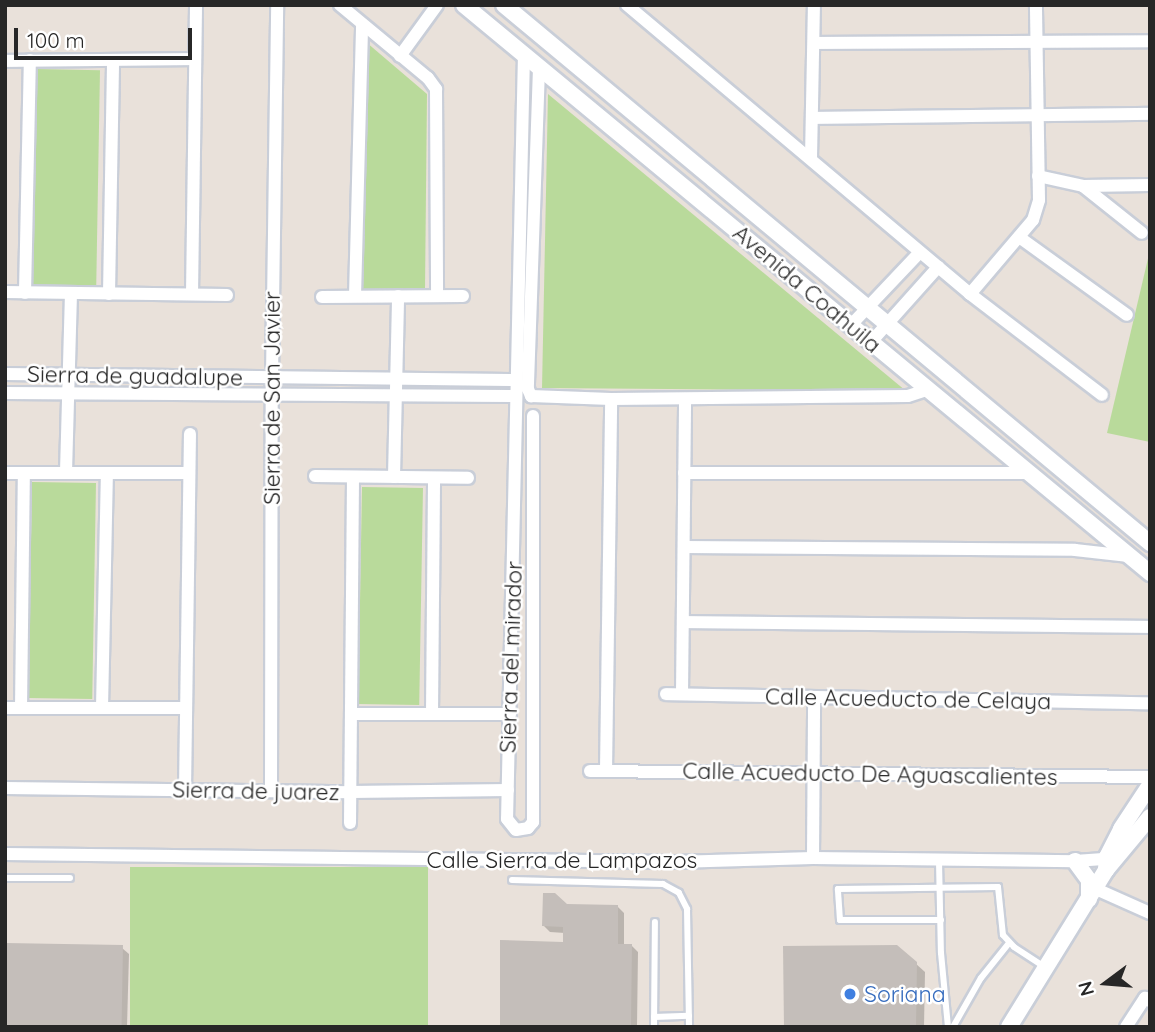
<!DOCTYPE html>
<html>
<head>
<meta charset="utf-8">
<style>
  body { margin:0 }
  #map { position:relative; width:1155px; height:1032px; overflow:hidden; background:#e9e1da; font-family:Quicksand,sans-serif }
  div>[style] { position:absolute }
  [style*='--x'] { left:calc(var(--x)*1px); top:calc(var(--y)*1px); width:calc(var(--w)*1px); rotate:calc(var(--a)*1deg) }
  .green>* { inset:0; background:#b9da9b; transform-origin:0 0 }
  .shadow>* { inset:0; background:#0003 }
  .building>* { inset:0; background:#c4beba; transform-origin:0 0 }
  .roads { filter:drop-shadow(2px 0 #c9ced8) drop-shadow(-2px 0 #c9ced8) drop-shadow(0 2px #c9ced8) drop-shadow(0 -2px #c9ced8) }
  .service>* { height:6px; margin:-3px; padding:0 3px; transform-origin:3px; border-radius:3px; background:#fff }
  .minor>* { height:12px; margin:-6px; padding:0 6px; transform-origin:6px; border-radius:6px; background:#fff }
  .tertiary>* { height:16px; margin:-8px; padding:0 8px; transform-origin:8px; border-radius:8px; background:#fff }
  .dots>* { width:19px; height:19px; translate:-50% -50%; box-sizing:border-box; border:4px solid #fff; border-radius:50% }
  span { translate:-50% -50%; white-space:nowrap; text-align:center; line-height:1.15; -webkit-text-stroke:5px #fff; paint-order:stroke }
  .street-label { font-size:23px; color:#272727 }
  .shop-label { font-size:23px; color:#366cbe }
  .left { translate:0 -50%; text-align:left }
  .frame { position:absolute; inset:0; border:7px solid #272727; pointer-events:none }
  .north { position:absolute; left:1071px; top:948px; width:70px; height:70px; -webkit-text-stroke:5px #fff; paint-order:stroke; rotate:254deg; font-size:19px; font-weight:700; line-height:28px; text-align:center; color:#272727 }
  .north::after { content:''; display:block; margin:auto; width:24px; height:32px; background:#272727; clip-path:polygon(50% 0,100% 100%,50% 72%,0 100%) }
  .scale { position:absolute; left:14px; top:28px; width:178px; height:32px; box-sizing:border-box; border:4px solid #272727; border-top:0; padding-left:9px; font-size:21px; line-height:24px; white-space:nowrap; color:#272727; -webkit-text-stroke:5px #fff; paint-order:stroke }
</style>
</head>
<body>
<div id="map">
  <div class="green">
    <i style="clip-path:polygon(366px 42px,427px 94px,425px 289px,360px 290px)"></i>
    <i style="left:35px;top:69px;width:65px;height:216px;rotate:1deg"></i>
    <i style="clip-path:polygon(548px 94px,906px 391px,542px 388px)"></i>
    <i style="clip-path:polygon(1150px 250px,1150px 442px,1107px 433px)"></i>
    <i style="left:32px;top:482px;width:64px;height:216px;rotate:1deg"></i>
    <i style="left:362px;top:487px;width:61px;height:217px;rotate:1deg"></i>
    <i style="left:130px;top:867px;width:298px;height:160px"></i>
  </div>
  <div class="shadow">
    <i style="clip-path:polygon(566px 905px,617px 906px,624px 913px,624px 945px,631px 945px,638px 952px,637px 1027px,501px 1027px,565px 944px,565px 933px,550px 932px,544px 926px)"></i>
    <i style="clip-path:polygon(122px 948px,129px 954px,127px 1027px,5px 1027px)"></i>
    <i style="clip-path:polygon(915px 963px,925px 972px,924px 1027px,786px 1027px)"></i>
  </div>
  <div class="building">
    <i style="clip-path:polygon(543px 893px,555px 893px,567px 904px,618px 905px,618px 944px,632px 944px,631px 1027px,500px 1027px,500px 940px,563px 942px,563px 927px,542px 926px)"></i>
    <i style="left:5px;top:943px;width:118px;height:84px;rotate:1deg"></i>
    <i style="clip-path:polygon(897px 945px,917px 962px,916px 1027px,784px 1027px,783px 946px)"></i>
  </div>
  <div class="roads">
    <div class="service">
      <i style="--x:939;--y:861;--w:92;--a:88.8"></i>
      <i style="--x:941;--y:953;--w:74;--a:84.6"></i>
      <i style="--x:5;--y:878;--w:65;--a:0"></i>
      <i style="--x:512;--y:880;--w:151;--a:1.5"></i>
      <i style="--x:663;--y:884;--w:18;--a:29"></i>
      <i style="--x:679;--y:893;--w:18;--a:63"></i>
      <i style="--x:687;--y:909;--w:118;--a:89"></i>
      <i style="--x:941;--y:920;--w:101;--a:180"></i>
      <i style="--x:840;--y:920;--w:31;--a:-94"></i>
      <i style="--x:838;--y:889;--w:160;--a:-0.7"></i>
      <i style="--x:998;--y:887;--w:48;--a:84.1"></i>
      <i style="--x:1003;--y:935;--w:16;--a:47"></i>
      <i style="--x:1014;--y:947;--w:37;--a:33"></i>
      <i style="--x:654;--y:1017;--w:35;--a:-2"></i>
      <i style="--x:654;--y:1027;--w:105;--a:-89.5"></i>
      <i style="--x:953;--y:1027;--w:56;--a:-60.3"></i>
      <i style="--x:981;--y:978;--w:45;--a:-51.3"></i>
    </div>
    <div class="minor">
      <i style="--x:340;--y:5;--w:114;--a:39.7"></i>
      <i style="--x:428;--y:78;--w:14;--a:54"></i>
      <i style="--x:436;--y:89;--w:206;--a:89.7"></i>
      <i style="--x:627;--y:5;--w:449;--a:40.1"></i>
      <i style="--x:970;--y:294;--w:166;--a:37.4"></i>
      <i style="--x:814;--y:43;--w:336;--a:-0.3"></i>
      <i style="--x:524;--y:54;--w:765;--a:91.27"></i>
      <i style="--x:507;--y:819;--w:14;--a:51"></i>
      <i style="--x:516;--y:830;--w:12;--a:-9"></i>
      <i style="--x:528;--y:828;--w:8;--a:-50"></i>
      <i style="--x:533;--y:822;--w:406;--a:-90"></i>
      <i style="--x:400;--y:56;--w:63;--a:-54"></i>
      <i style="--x:5;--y:61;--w:189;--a:-0.6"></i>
      <i style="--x:539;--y:68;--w:321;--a:92"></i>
      <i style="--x:528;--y:389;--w:8;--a:67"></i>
      <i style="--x:531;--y:396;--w:80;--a:2.1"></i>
      <i style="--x:611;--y:399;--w:297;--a:-0.6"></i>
      <i style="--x:908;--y:396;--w:20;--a:-18"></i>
      <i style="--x:813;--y:118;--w:337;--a:-0.7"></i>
      <i style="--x:811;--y:158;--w:153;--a:-88.9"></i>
      <i style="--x:1038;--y:176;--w:46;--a:12.5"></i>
      <i style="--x:1083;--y:186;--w:67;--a:-0.9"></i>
      <i style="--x:1083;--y:186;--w:75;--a:38.5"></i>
      <i style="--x:1019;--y:237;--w:133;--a:35.8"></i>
      <i style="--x:5;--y:292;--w:222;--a:0.8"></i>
      <i style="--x:25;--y:293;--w:233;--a:-88.8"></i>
      <i style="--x:109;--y:294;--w:233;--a:-89"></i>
      <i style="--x:192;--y:294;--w:289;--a:-89.2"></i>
      <i style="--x:970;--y:294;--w:97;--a:-49.6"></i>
      <i style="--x:1033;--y:220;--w:21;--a:-73"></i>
      <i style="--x:1039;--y:200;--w:195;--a:-90.9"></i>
      <i style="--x:355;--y:296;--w:272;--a:-88.5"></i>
      <i style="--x:322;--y:297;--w:141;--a:-0.4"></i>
      <i style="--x:851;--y:325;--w:100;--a:-46.6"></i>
      <i style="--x:871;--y:342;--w:101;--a:-48.2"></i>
      <i style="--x:5;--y:374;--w:511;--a:0.67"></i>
      <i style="--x:5;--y:393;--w:511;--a:0.34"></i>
      <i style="--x:66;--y:472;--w:177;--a:-88.4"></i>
      <i style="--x:5;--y:473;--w:184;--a:0"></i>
      <i style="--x:684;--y:473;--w:345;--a:0"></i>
      <i style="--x:315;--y:476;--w:153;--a:0.7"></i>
      <i style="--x:394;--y:477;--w:181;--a:-88.7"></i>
      <i style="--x:684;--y:547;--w:391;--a:0.4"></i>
      <i style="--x:1075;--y:550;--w:54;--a:6.3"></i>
      <i style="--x:685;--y:622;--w:465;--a:0.6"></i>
      <i style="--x:666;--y:694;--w:484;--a:1.1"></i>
      <i style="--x:682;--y:694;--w:295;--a:-89.4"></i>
      <i style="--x:5;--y:708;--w:180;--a:0"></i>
      <i style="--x:21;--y:708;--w:235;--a:-89.3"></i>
      <i style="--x:102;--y:708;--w:235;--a:-88.8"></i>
      <i style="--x:432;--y:713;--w:235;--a:-89.5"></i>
      <i style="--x:351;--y:714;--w:159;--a:0"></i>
      <i style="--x:590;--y:771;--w:560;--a:0.61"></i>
      <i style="--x:606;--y:771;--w:372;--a:-89.2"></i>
      <i style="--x:5;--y:788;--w:346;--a:0.7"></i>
      <i style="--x:351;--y:792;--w:157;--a:-0.7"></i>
      <i style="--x:185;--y:790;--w:356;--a:-89.2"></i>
      <i style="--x:271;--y:790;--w:413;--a:-89.9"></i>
      <i style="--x:272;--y:377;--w:372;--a:-89.2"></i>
      <i style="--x:350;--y:823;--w:346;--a:-89.5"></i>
      <i style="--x:5;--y:854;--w:670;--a:0.68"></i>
      <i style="--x:675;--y:862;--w:138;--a:-1.7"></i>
      <i style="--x:813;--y:858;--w:262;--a:0.7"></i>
      <i style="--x:1075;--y:861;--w:39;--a:-4"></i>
      <i style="--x:813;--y:858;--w:159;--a:-89.6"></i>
      <i style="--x:1096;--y:889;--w:59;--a:24"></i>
      <i style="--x:1126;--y:1027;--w:35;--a:-57"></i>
      <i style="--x:1145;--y:998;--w:6;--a:31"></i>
    </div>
    <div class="tertiary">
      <i style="--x:464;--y:5;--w:891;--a:39.62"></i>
      <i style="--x:504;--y:5;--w:841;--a:39.79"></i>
      <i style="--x:1075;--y:861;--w:24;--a:54"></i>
      <i style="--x:1089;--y:880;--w:19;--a:90"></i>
      <i style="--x:1106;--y:870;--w:13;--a:-86"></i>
      <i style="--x:1107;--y:857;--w:31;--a:-63"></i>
      <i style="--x:1121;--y:829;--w:53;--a:-56.6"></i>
      <i style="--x:1009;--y:1027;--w:185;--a:-58.3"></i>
      <i style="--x:1106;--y:870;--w:69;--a:-50.3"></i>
    </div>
  </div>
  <div class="dots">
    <i style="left:850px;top:994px;background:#3f7fe0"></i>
  </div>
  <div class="street-label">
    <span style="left:807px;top:289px;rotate:40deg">Avenida Coahuila</span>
    <span style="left:135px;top:376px;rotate:1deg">Sierra de guadalupe</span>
    <span style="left:272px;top:398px;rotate:-90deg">Sierra de San Javier</span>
    <span style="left:511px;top:657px;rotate:-88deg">Sierra del mirador</span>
    <span style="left:908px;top:699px;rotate:1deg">Calle Acueducto de Celaya</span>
    <span style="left:870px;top:774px;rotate:1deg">Calle Acueducto De Aguascalientes</span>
    <span style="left:256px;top:791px;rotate:1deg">Sierra de juarez</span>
    <span style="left:562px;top:860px">Calle Sierra de Lampazos</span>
  </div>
  <div class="shop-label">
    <span class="left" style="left:864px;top:994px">Soriana</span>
  </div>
  <div class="frame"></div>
  <div class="north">N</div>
  <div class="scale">100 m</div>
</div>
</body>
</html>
